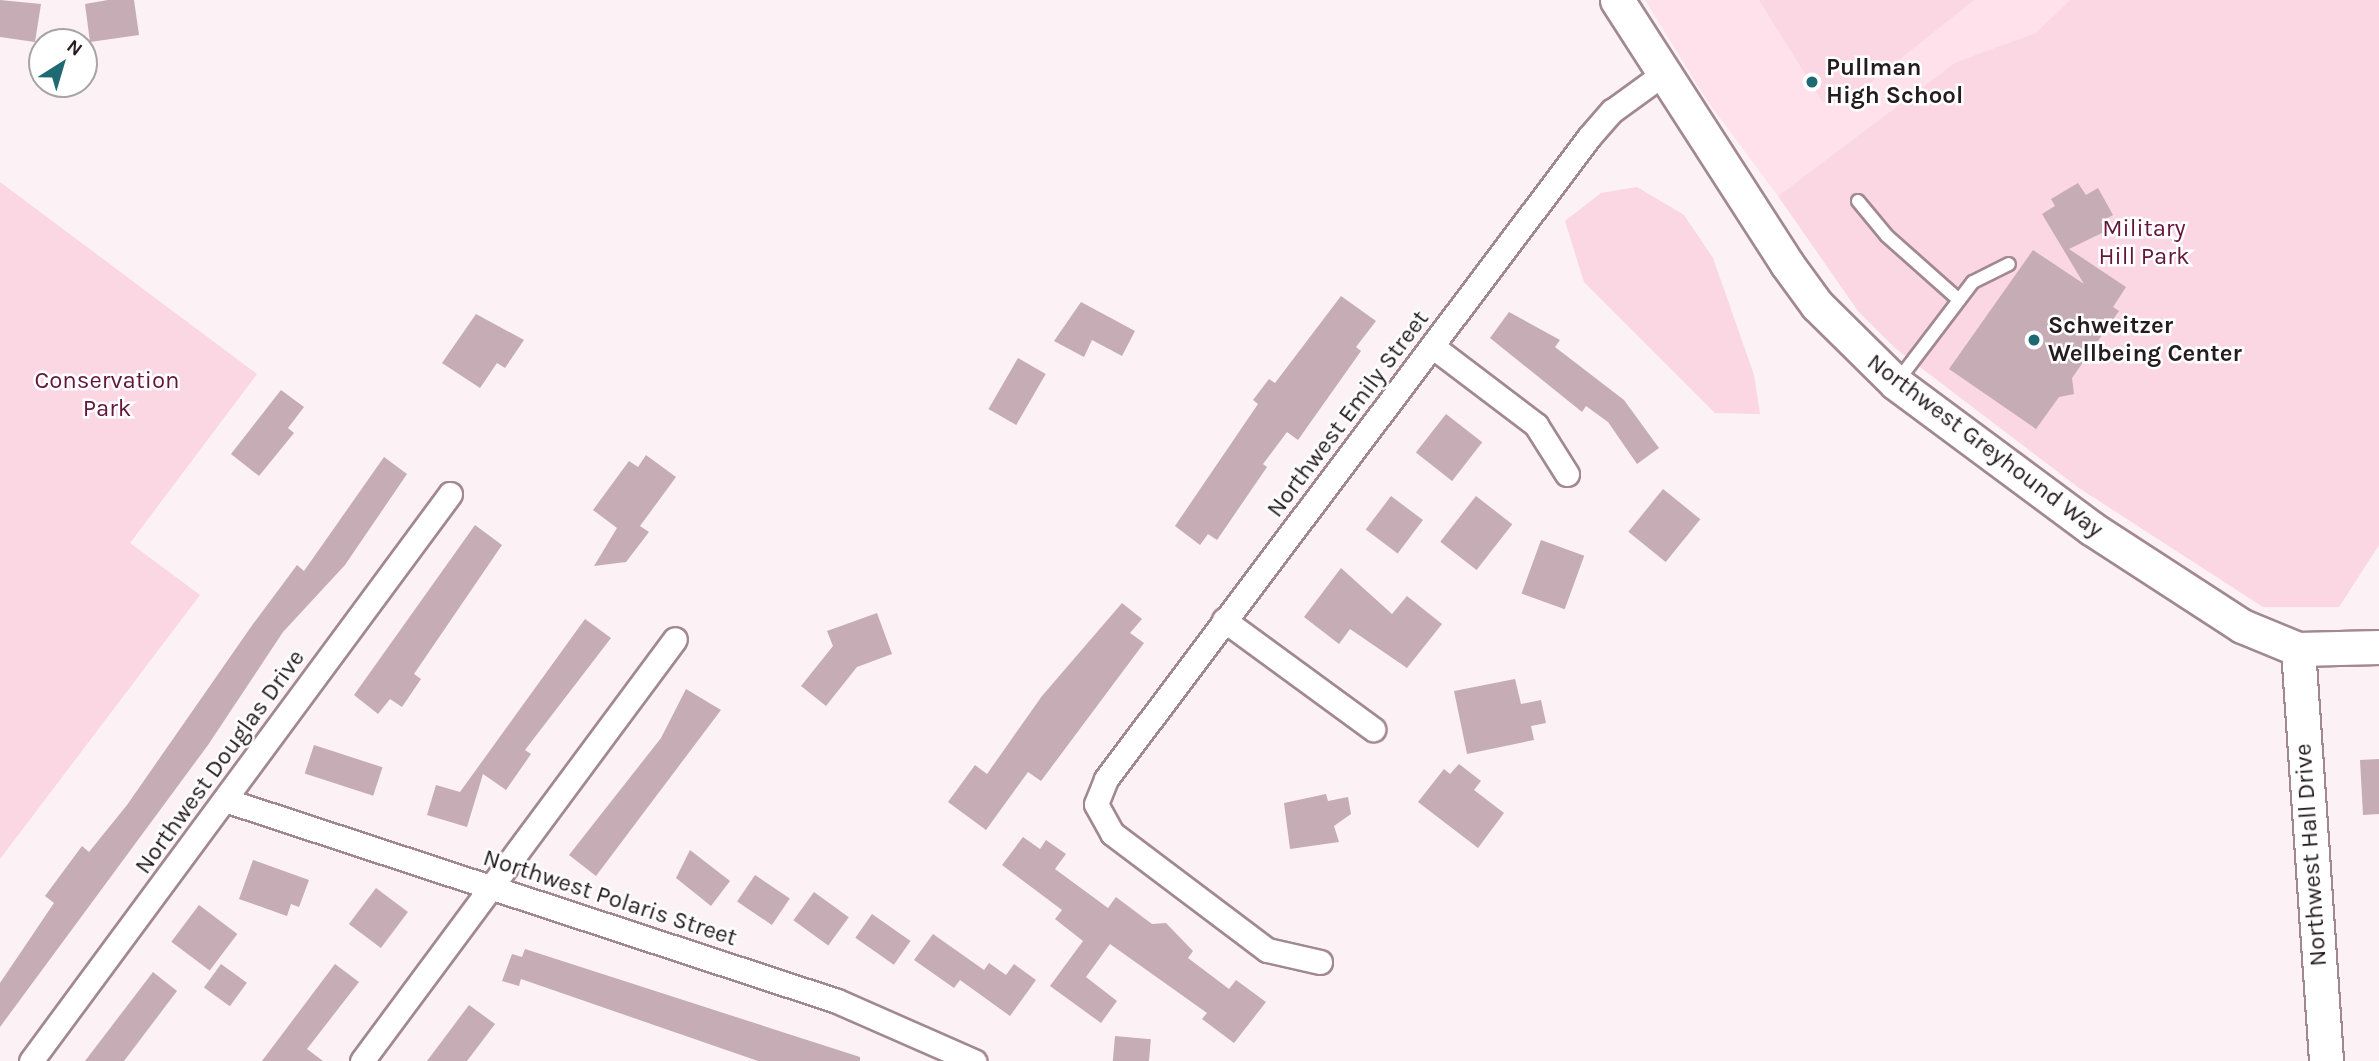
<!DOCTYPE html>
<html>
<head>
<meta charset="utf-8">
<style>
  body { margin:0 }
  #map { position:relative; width:2379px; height:1061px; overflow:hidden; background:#fcf1f4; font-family:Karla,sans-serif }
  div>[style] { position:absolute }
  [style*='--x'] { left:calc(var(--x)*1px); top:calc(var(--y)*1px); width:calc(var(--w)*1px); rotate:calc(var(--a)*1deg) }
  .built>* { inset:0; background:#fee1ea }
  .green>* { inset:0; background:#fad7e2 }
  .building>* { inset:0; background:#c6acb4; transform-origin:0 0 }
  .roads { filter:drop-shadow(2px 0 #a28991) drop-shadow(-2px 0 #a28991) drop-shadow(0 2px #a28991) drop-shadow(0 -2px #a28991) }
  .lane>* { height:12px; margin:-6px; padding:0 6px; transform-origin:6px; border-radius:6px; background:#fff }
  .street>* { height:23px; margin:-11.5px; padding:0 11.5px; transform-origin:11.5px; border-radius:11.5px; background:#fff }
  .secondary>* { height:33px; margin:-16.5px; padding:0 16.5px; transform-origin:16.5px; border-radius:16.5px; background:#fff }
  .dots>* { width:19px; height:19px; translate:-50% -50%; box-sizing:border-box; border:4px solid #fff; border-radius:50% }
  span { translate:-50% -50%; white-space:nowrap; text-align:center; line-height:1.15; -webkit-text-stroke:5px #fff; paint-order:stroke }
  .poi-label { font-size:24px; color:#251c1f; font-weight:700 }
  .left { translate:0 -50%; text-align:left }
  .park-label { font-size:24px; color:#65173b }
  .street-label { font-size:24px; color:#251c1f }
  .north { position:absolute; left:28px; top:28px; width:70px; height:70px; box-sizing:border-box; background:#fff; border:2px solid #a8a4a5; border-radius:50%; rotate:37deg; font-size:19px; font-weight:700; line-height:28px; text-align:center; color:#251c1f }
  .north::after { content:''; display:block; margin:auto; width:24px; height:32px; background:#1e6972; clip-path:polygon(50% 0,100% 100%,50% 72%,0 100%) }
</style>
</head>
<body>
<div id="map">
  <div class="built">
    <i style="clip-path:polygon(1645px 0,2070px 0,2037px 33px,1956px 62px,1778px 196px,1708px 102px)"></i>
  </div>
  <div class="green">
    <i style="clip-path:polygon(1759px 0,1974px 0,1845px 103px,1822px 101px)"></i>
    <i style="clip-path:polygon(2070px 0,2379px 0,2379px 545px,2339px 607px,2263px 607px,2079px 488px,1895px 348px,1858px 311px,1778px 196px,1956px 62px,2036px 33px)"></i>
    <i style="clip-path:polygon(0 182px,257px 374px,130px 543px,200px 595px,0 859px)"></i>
    <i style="clip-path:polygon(1637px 187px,1684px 215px,1713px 258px,1754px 375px,1760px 414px,1715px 413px,1584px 282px,1565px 221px,1601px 193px)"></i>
  </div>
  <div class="building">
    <i style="clip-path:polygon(0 0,41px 4px,35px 42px,0 37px)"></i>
    <i style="clip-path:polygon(108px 0,134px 0,139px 35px,90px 42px,85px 4px)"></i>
    <i style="clip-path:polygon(2078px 183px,2086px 195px,2098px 188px,2113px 215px,2101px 222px,2106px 231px,2069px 249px,2126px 287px,2113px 307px,2119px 311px,2072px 378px,2074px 394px,2059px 397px,2036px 429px,1949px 369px,2033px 250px,2084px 284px,2042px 214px,2055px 206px,2051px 199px)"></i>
    <i style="clip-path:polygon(1341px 296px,1376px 321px,1356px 347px,1361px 351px,1298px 440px,1287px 432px,1263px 464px,1267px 467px,1217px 540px,1208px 534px,1200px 545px,1175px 526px,1258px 404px,1253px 400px,1269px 379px,1275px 383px)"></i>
    <i style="clip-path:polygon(1081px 302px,1135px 331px,1122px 356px,1092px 340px,1084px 357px,1054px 341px)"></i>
    <i style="clip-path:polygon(1509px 312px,1560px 340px,1555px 347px,1624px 400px,1659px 448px,1637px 464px,1608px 422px,1586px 406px,1582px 412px,1490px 338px)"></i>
    <i style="clip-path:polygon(476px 314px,524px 340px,505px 368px,497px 363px,480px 388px,442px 363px)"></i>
    <i style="left:1018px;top:358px;width:32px;height:59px;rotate:30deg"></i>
    <i style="clip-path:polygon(281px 390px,304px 407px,288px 428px,294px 433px,259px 476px,231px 454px)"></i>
    <i style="left:1446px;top:414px;width:46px;height:49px;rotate:38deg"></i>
    <i style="clip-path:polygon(646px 455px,676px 477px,640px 526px,649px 532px,626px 562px,594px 566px,617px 528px,593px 510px,629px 461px,638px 467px)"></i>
    <i style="clip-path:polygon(384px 457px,407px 474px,345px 565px,283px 632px,208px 745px,0 1027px,0 983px,54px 903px,45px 896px,82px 846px,89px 852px,127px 805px,253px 624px,297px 565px,304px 571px)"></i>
    <i style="left:1663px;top:489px;width:48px;height:55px;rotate:39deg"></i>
    <i style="left:1391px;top:496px;width:40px;height:42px;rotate:37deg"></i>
    <i style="left:1476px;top:496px;width:46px;height:58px;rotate:38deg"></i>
    <i style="clip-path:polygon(475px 525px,502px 545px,414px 674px,421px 679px,402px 707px,390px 699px,378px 714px,354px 695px)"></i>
    <i style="left:1541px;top:540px;width:46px;height:57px;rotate:20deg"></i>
    <i style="clip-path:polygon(1341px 568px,1392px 614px,1407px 596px,1442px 624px,1407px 668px,1350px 629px,1339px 644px,1304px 617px)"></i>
    <i style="clip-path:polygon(1122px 603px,1142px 619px,1130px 633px,1144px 643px,1041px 781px,1028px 772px,986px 830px,948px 802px,975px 765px,987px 774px,1042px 696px)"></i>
    <i style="clip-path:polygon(877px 613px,892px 654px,857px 667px,826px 706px,801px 686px,833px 646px,827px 631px)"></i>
    <i style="clip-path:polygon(585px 619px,611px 638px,525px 750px,531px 754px,506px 790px,483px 774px,467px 827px,427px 815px,436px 785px,460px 792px)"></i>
    <i style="clip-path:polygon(1515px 679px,1521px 704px,1541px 700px,1546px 723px,1531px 726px,1534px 740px,1467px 754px,1454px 691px)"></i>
    <i style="clip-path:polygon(686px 689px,721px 710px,596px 876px,569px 855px,661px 738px)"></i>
    <i style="left:314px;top:745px;width:72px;height:30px;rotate:18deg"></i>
    <i style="clip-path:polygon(2379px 759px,2379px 814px,2363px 815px,2360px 760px)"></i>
    <i style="clip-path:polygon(1459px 764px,1481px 781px,1474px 790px,1504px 813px,1478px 848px,1418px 802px,1444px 769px,1450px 774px)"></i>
    <i style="clip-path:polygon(1326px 794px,1328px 801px,1348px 797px,1351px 814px,1334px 826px,1339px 842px,1290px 849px,1284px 803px)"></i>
    <i style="clip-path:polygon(1023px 837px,1040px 849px,1046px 840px,1066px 854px,1055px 869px,1108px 908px,1116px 897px,1152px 924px,1166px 923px,1193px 951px,1188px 958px,1229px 989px,1236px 980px,1266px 1002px,1234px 1043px,1202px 1019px,1207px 1013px,1110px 944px,1086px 977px,1117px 1001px,1101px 1023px,1050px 986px,1083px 941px,1055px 919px,1062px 910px,1002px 865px)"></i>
    <i style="clip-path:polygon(690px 850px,730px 881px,711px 906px,676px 878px)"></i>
    <i style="clip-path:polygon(253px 860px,309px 880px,299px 907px,291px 904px,287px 916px,239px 899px)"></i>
    <i style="left:755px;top:875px;width:42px;height:32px;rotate:34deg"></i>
    <i style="left:376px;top:888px;width:40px;height:45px;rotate:37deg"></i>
    <i style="left:814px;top:892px;width:43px;height:35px;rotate:36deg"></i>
    <i style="left:199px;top:905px;width:48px;height:46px;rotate:37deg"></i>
    <i style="left:872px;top:914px;width:47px;height:29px;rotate:35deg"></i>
    <i style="clip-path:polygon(933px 934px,984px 970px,989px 963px,1006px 975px,1014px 964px,1036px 980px,1010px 1016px,960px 980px,954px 988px,914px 960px)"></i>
    <i style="clip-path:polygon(525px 949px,860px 1057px,860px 1061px,758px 1061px,521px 979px,519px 986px,502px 981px,512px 954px,522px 957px)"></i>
    <i style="left:221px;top:964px;width:32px;height:29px;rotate:36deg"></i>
    <i style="clip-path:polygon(335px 964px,359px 982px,307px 1049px,323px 1061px,262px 1061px)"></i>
    <i style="clip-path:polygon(153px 972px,177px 991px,124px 1061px,85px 1061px)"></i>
    <i style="clip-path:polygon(469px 1005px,495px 1024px,467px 1061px,427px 1061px)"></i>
    <i style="left:1115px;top:1036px;width:36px;height:25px;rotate:5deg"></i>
  </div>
  <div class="roads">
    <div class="lane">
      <i style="--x:1858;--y:201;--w:45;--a:50.4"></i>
      <i style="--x:1887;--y:236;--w:96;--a:41.6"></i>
      <i style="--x:1896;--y:383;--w:127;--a:-52.7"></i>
      <i style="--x:1973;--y:282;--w:40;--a:-26.6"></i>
    </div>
    <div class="street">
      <i style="--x:1432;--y:346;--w:131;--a:37.2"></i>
      <i style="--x:1536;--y:425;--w:58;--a:57.7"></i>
      <i style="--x:1224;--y:620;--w:185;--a:36.2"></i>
      <i style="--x:225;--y:800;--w:644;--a:18.18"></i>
      <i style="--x:837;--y:1001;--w:150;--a:23.7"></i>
      <i style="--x:1320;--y:962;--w:54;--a:-167.2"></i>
      <i style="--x:1267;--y:950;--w:194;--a:-143"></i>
      <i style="--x:1112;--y:833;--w:33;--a:-119"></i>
      <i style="--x:1096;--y:804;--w:27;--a:-68"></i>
      <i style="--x:1106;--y:779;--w:803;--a:-53.04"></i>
      <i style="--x:1589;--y:137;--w:35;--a:-49"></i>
      <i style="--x:1612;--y:111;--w:63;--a:-36"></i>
      <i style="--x:31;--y:1061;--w:705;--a:-53.54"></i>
      <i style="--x:362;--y:1061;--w:525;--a:-53.44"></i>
    </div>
    <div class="secondary">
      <i style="--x:1617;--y:0;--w:314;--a:57.2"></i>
      <i style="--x:1787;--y:264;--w:51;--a:53.8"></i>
      <i style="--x:1817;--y:305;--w:111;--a:44.6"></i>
      <i style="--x:1896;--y:383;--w:243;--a:36.6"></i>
      <i style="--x:2091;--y:528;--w:180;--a:33"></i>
      <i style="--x:2242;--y:626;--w:61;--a:22.3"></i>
      <i style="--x:2298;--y:649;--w:81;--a:-1.4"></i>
      <i style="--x:2298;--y:649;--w:413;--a:86.1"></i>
    </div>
  </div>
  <div class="dots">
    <i style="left:1812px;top:82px;background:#1e6972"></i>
    <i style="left:2034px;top:340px;background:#1e6972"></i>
  </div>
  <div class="poi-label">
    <span class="left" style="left:1826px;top:82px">Pullman<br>High School</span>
    <span class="left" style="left:2048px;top:340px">Schweitzer<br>Wellbeing Center</span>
  </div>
  <div class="park-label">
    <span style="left:2144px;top:243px">Military<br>Hill Park</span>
    <span style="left:107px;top:395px">Conservation<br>Park</span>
  </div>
  <div class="street-label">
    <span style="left:1348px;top:414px;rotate:-53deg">Northwest Emily Street</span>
    <span style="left:1985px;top:446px;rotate:37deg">Northwest Greyhound Way</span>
    <span style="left:220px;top:762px;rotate:-54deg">Northwest Douglas Drive</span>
    <span style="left:2311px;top:855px;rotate:-94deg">Northwest Hall Drive</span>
    <span style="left:610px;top:898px;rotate:18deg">Northwest Polaris Street</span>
  </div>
  <div class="north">N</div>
</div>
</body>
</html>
